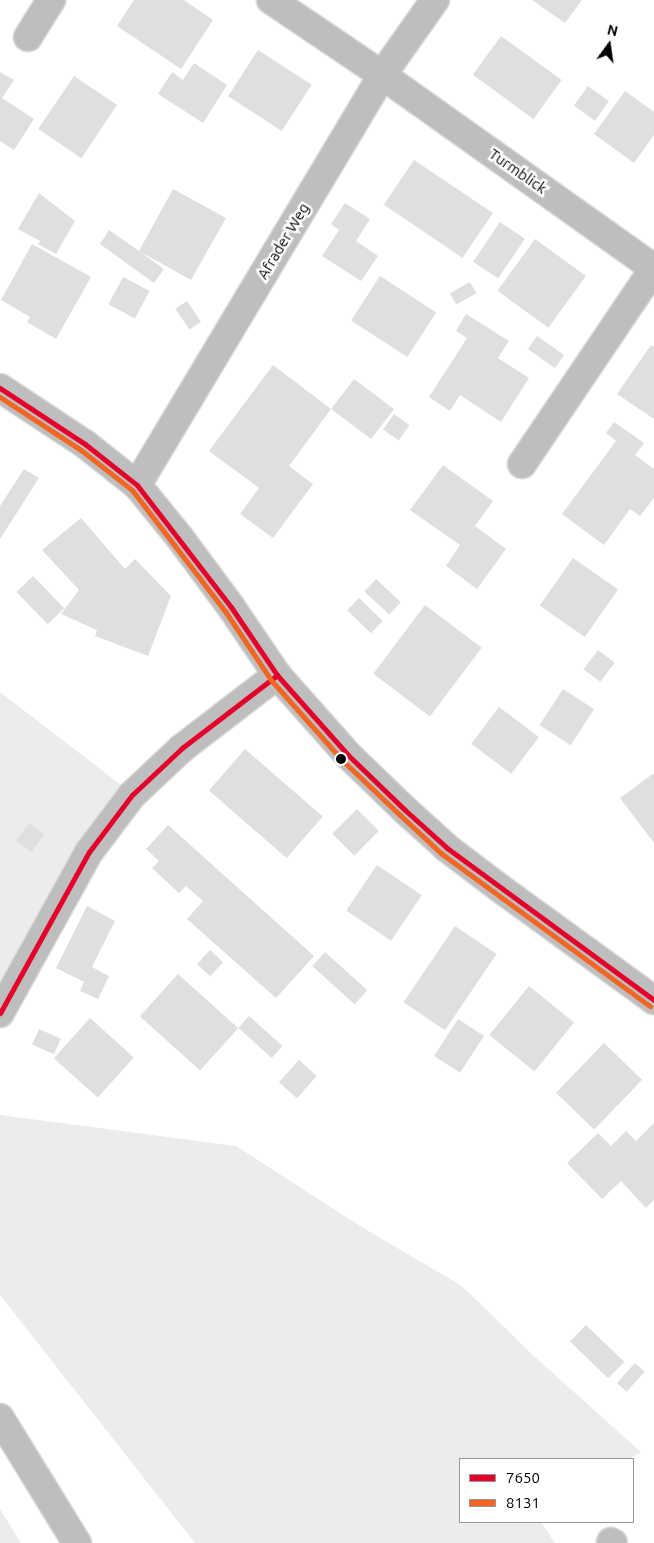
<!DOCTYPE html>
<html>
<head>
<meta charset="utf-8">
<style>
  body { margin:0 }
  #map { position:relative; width:654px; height:1543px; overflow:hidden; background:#fff; font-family:Ubuntu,sans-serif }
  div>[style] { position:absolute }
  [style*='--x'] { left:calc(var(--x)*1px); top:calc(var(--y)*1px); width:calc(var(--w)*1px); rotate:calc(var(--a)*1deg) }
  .green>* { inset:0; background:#ececec }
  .building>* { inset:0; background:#dfdfdf; transform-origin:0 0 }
  .roads { filter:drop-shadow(1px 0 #dbdbdb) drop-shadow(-1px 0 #dbdbdb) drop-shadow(0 1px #dbdbdb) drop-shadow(0 -1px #dbdbdb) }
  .street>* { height:28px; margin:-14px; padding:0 14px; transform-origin:14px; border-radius:14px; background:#bebebe }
  .primary>* { height:28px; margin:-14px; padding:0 14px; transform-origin:14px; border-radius:14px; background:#bebebe }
  .bus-1>* { height:5px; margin:-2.5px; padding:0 2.5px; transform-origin:2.5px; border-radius:2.5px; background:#e4002b }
  .bus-2>* { height:5px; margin:-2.5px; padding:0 2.5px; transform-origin:2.5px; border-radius:2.5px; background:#f26522 }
  .dots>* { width:14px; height:14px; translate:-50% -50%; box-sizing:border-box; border:2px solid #fff; border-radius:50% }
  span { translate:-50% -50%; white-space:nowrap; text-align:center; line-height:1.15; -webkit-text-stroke:5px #fff; paint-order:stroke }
  .street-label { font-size:15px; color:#000 }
  .legend { position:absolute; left:459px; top:1458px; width:175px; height:65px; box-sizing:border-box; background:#fff; border:1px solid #999; margin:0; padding:6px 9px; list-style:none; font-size:15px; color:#000 }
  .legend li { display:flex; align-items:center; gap:10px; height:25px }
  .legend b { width:25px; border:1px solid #999 }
  .north { position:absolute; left:584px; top:20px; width:50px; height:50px; -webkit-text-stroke:4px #fff; paint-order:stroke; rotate:14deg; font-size:14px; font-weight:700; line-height:20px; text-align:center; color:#000 }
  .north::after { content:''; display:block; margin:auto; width:18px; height:22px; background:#000; clip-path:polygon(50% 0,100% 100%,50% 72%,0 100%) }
</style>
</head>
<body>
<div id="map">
  <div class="green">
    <i style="clip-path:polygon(0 692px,121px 785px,33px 936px,0 1029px)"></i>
    <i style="clip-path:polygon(0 1115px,236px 1146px,360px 1226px,462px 1286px,536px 1358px,641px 1452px,629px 1459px,460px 1459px,460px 1522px,541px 1522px,555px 1543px,195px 1543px,0 1295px)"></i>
    <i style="clip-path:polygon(0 1509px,21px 1543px,0 1543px)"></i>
  </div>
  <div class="building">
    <i style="clip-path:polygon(134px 0,184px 0,213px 20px,181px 69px,117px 26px)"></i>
    <i style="clip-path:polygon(532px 0,582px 0,565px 23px)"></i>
    <i style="left:501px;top:36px;width:75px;height:48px;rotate:36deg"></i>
    <i style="left:258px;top:50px;width:64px;height:55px;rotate:33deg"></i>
    <i style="clip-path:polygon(194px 63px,227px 85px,203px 123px,158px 94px,172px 72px,183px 80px)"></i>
    <i style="clip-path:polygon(0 72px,14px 80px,2px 98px,34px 119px,14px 150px,0 141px)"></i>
    <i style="left:74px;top:76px;width:52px;height:64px;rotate:34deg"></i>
    <i style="left:588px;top:86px;width:26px;height:24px;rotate:36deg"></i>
    <i style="clip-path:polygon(625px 91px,654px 112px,654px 135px,634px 163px,594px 134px)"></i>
    <i style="left:414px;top:160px;width:95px;height:54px;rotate:34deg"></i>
    <i style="clip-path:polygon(173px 189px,226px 218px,191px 280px,139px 251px,164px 269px,154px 283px,100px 244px,109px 230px,139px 251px)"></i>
    <i style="clip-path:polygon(39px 193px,75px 221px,56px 254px,38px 244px,40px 241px,18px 229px)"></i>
    <i style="clip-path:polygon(345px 203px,370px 219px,356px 241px,378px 256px,361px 281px,322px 256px,339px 230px,331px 224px)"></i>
    <i style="left:500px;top:222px;width:30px;height:48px;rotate:34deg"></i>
    <i style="left:535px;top:239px;width:63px;height:64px;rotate:36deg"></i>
    <i style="clip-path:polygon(32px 244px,91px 277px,56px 339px,27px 322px,30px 317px,1px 300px)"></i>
    <i style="left:380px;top:276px;width:67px;height:53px;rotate:33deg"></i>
    <i style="left:123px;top:277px;width:30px;height:31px;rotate:28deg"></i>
    <i style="left:470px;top:282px;width:13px;height:23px;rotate:61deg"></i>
    <i style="left:187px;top:301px;width:25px;height:14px;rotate:56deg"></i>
    <i style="clip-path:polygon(466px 314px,509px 341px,498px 358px,529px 378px,501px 422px,460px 395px,450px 411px,429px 397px,467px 338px,456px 331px)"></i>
    <i style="left:537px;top:336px;width:33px;height:16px;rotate:35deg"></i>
    <i style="clip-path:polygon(651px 345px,654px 347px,654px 419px,617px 394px)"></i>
    <i style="clip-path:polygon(273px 365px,331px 409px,354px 379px,394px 409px,371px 439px,331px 409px,289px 466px,313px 484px,273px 538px,240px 514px,259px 488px,209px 451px)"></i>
    <i style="left:394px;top:414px;width:19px;height:19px;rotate:35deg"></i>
    <i style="clip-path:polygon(614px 422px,644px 443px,635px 455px,654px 469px,654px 498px,640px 516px,630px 509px,604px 545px,562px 514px,616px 441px,606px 433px)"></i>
    <i style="clip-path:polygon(443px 465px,493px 501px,475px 526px,506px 549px,477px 589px,446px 566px,460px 545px,410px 510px)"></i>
    <i style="clip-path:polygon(24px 469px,39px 478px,0 539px,0 506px)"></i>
    <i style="clip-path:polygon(81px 518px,125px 569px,135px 559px,171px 596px,148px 656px,95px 636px,97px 630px,61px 614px,79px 590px,42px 550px)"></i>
    <i style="left:573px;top:558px;width:55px;height:58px;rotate:35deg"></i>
    <i style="left:33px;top:576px;width:45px;height:23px;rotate:46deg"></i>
    <i style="left:376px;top:579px;width:34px;height:17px;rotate:43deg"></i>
    <i style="left:359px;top:598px;width:33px;height:17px;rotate:44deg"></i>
    <i style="left:425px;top:605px;width:71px;height:86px;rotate:37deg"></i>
    <i style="left:598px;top:650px;width:21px;height:24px;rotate:37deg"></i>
    <i style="left:563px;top:689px;width:37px;height:43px;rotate:33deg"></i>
    <i style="left:499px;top:707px;width:50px;height:46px;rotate:37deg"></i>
    <i style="left:245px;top:749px;width:103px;height:55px;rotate:41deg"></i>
    <i style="clip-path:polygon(654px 773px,654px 843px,620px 798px)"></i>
    <i style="left:357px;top:809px;width:31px;height:35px;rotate:45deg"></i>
    <i style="left:29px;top:823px;width:19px;height:22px;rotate:36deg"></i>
    <i style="clip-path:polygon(168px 825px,314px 956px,276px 998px,187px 919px,203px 901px,186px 886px,179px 893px,152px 868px,159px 861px,146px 849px)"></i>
    <i style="left:377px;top:865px;width:54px;height:55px;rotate:34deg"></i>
    <i style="clip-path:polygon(87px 906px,115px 921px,92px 967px,109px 976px,98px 999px,80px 991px,84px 982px,56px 968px)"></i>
    <i style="left:455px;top:926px;width:50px;height:92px;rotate:34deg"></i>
    <i style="left:210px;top:950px;width:18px;height:19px;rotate:43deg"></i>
    <i style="left:325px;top:952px;width:57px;height:19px;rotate:42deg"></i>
    <i style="left:178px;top:974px;width:81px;height:57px;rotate:42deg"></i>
    <i style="left:529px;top:986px;width:58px;height:63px;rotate:39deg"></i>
    <i style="left:249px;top:1016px;width:45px;height:16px;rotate:42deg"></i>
    <i style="left:90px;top:1018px;width:59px;height:54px;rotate:42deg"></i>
    <i style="left:458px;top:1019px;width:31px;height:44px;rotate:33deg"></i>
    <i style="left:39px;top:1029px;width:24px;height:17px;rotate:24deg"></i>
    <i style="left:604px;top:1043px;width:53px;height:69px;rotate:44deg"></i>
    <i style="left:299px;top:1060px;width:24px;height:30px;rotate:42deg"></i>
    <i style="clip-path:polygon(654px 1123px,654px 1200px,646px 1208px,621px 1181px,602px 1199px,567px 1163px,598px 1133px,611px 1146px,626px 1131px,636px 1141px)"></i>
    <i style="left:586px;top:1325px;width:53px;height:23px;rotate:44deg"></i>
    <i style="left:635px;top:1363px;width:13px;height:27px;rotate:42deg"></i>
  </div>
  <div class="roads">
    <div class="street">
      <i style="--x:271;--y:0;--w:134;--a:34"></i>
      <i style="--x:382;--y:75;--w:334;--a:35.4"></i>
      <i style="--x:28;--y:37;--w:44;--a:-58.1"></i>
      <i style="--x:0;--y:388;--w:102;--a:33.4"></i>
      <i style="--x:85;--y:444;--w:66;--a:38.3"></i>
      <i style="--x:137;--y:485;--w:68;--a:50.9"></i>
      <i style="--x:180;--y:538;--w:86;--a:53.5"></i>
      <i style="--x:231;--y:607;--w:82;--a:55.9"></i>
      <i style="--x:277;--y:675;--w:107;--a:48.4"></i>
      <i style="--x:348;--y:755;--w:79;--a:44"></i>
      <i style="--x:405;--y:810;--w:57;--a:42.1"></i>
      <i style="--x:447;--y:848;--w:68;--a:37.2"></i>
      <i style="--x:501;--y:889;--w:189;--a:36"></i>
      <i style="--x:522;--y:464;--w:236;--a:-56"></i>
      <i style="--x:137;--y:485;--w:478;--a:-59.1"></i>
      <i style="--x:382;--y:75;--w:92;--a:-54.8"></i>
      <i style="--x:0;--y:1013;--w:184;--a:-61.1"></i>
      <i style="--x:89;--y:852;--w:71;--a:-53"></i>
      <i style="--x:132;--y:795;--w:69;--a:-43.2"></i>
      <i style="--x:182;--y:748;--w:120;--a:-37.5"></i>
      <i style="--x:611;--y:1542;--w:2;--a:27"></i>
    </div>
    <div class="primary">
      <i style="--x:0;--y:1418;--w:147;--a:58.4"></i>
    </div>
  </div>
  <div class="bus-1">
    <i style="--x:0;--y:388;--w:102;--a:33.4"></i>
    <i style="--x:85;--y:444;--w:66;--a:38.3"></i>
    <i style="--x:137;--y:485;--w:154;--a:52.4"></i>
    <i style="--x:231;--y:607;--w:82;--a:55.9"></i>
    <i style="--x:277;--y:675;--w:107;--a:48.4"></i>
    <i style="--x:348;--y:755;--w:79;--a:44"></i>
    <i style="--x:405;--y:810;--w:57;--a:42.1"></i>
    <i style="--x:447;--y:848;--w:257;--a:36.3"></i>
    <i style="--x:0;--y:1013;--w:184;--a:-61.1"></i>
    <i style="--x:89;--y:852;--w:71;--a:-53"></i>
    <i style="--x:132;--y:795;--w:69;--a:-43.2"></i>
    <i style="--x:182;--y:748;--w:120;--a:-37.5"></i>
  </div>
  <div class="bus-2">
    <i style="--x:0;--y:397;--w:97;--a:33.2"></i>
    <i style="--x:81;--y:450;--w:65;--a:38.1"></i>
    <i style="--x:132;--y:490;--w:153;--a:52.5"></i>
    <i style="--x:225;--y:611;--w:83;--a:56.3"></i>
    <i style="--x:271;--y:680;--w:107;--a:48.4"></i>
    <i style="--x:342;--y:760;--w:80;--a:43.5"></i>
    <i style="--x:400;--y:815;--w:57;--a:42.9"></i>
    <i style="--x:442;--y:854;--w:258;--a:36.2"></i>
  </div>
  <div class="dots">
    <i style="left:341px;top:759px;background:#000"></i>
  </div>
  <div class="street-label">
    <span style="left:518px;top:171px;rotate:35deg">Turmblick</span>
    <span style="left:283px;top:241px;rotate:-59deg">Afrader Weg</span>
  </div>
  <ul class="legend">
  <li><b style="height:6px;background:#e4002b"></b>7650</li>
  <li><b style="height:6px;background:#f26522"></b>8131</li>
  </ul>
  <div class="north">N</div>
</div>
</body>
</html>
